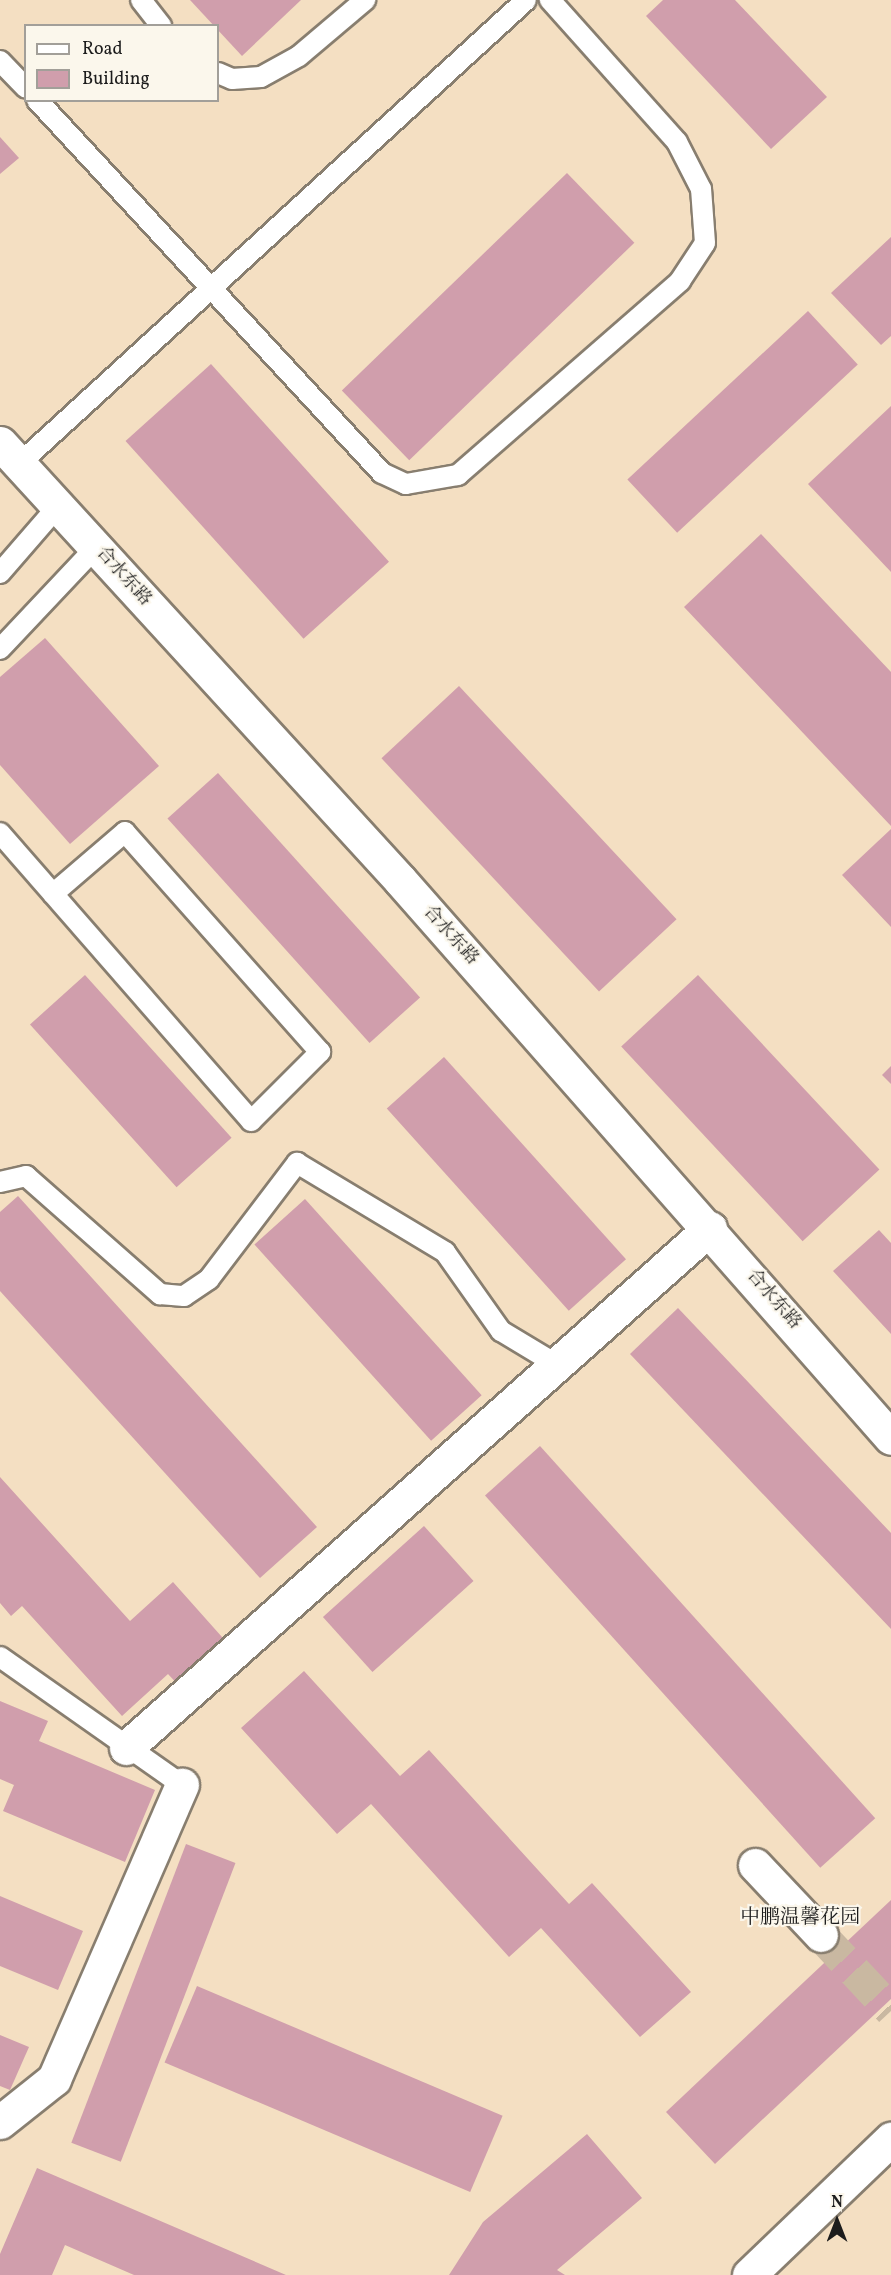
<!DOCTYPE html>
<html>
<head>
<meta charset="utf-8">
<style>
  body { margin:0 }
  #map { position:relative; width:891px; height:2275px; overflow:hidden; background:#f4dfc2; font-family:Vollkorn,"Noto Serif SC",serif }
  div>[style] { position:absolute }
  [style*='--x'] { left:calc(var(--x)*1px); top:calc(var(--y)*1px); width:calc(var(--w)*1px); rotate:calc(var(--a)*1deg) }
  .building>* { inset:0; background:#d09eac; transform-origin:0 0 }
  .street-tunnel>* { height:33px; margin-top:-16.5px; transform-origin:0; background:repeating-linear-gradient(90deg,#c9b8a1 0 33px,transparent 0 49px) }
  .roads { filter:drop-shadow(2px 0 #887e6f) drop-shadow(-2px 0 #887e6f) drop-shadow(0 2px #887e6f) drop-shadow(0 -2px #887e6f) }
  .lane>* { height:20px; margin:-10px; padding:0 10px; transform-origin:10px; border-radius:10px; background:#fff }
  .street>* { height:33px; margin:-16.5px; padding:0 16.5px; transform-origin:16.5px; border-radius:16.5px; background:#fff }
  .secondary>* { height:33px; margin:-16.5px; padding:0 16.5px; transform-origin:16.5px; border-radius:16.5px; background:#fff }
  span { translate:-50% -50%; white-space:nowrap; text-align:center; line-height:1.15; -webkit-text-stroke:4.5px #fbf7ec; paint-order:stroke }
  .street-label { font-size:18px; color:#1c1c1c }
  .neighbourhood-label { font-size:20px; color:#1c1c1c }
  .legend { position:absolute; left:24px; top:24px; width:195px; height:78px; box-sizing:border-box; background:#fbf7ec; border:2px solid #a29f99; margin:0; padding:8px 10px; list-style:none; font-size:18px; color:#1c1c1c }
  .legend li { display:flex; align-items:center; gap:12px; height:30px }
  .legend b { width:30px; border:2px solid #a29f99 }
  .north { position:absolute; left:807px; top:2191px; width:60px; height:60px; -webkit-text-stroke:4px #fbf7ec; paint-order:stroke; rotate:0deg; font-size:16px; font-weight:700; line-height:24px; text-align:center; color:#1c1c1c }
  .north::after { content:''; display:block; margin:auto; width:21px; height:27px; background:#1c1c1c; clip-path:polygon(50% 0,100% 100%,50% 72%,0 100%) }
</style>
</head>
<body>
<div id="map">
  <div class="building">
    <i style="clip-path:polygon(190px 0,301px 0,242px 56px)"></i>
    <i style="clip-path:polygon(663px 0,735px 0,827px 97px,771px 149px,646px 16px)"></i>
    <i style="clip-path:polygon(0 137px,19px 158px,0 174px)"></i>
    <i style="left:567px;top:173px;width:97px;height:313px;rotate:46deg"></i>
    <i style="clip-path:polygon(891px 237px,891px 336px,881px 345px,831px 293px)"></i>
    <i style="left:808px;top:311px;width:73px;height:247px;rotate:47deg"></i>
    <i style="left:211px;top:364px;width:266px;height:115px;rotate:48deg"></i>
    <i style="clip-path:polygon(891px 406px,891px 572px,808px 484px)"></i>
    <i style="clip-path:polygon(761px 534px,891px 672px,891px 826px,684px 607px)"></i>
    <i style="clip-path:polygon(45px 638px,159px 766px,70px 844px,0 765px,0 677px)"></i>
    <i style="left:459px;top:686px;width:319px;height:106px;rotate:47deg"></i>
    <i style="left:218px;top:773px;width:302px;height:68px;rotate:48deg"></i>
    <i style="clip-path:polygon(891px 829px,891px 927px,842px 875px)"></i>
    <i style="left:85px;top:975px;width:219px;height:74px;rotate:48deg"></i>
    <i style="left:698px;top:975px;width:266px;height:105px;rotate:47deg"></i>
    <i style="left:444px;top:1057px;width:272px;height:77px;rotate:48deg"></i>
    <i style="clip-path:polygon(891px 1066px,891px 1084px,882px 1075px)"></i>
    <i style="clip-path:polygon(18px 1196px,317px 1527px,260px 1578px,0 1291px,0 1212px)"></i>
    <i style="left:305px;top:1199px;width:264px;height:68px;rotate:48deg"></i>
    <i style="clip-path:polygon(879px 1230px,891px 1243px,891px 1334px,833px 1271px)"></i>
    <i style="clip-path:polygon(678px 1308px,891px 1533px,891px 1629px,630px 1354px)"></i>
    <i style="left:540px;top:1446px;width:501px;height:74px;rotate:48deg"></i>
    <i style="clip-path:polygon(0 1477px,130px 1621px,173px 1582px,230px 1646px,182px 1689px,168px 1674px,122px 1716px,22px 1606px,11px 1616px,0 1603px)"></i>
    <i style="left:424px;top:1526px;width:74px;height:136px;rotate:48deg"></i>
    <i style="clip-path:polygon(304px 1671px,400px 1776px,429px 1750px,569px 1904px,592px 1883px,691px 1992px,640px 2037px,541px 1928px,509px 1957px,371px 1804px,337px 1834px,241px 1728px)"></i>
    <i style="clip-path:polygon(0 1701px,48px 1721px,39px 1741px,155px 1790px,125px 1862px,3px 1811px,14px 1785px,0 1779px)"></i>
    <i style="left:186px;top:1844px;width:53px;height:320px;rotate:21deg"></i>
    <i style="clip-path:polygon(0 1896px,83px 1931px,58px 1990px,0 1966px)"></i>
    <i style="clip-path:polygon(891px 1900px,891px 1999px,715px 2164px,666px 2112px)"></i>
    <i style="left:197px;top:1986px;width:332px;height:83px;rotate:23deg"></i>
    <i style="clip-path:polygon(0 2035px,29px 2047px,10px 2090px,0 2086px)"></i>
    <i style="clip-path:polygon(587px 2134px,642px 2198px,557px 2270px,565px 2275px,449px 2275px,483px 2222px)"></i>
    <i style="clip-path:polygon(37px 2168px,286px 2275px,134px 2275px,65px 2245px,52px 2275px,0 2275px,0 2254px)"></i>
  </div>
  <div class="street-tunnel">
    <i style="--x:821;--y:1935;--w:103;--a:47"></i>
  </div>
  <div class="roads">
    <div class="lane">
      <i style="--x:141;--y:0;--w:33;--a:52"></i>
      <i style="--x:0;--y:61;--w:37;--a:46"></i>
      <i style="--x:218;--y:73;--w:15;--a:23"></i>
      <i style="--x:232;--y:79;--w:29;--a:-4"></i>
      <i style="--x:261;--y:77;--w:43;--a:-28.9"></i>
      <i style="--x:299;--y:56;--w:87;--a:-40.3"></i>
      <i style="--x:37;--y:100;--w:508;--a:47.23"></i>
      <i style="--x:382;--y:473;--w:26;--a:25"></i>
      <i style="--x:406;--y:484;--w:53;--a:-9.8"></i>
      <i style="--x:458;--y:475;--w:295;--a:-41.1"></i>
      <i style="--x:680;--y:281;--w:45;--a:-56.7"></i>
      <i style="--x:705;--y:243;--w:54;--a:-94.2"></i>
      <i style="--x:701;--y:189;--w:53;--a:-117.1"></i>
      <i style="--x:677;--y:142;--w:191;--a:-131.8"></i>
      <i style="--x:19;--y:464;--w:687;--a:-42.46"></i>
      <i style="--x:0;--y:573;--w:89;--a:-49.1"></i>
      <i style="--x:0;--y:649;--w:140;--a:-46.7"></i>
      <i style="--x:0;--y:833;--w:382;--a:48.9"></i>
      <i style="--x:251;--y:1121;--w:98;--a:-45"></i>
      <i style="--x:320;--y:1052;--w:294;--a:-131.6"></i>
      <i style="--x:125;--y:832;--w:95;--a:139.3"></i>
      <i style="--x:0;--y:1182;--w:27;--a:-13"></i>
      <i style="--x:26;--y:1176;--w:179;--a:41.4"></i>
      <i style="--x:160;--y:1294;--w:24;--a:5"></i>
      <i style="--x:184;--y:1296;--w:30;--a:-34"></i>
      <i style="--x:209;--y:1279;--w:146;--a:-52.8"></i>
      <i style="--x:297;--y:1163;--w:173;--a:31"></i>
      <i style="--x:445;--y:1252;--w:97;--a:54.7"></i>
      <i style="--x:501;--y:1331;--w:64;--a:31"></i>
      <i style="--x:0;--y:1657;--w:223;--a:35.1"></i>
    </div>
    <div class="street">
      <i style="--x:0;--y:443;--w:592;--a:47.53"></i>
      <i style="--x:400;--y:880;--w:743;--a:48.65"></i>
      <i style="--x:126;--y:1748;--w:782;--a:-41.68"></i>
      <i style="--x:755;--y:1865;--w:96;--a:46.7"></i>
      <i style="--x:0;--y:2122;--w:69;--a:-38.5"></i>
      <i style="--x:54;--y:2079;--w:321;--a:-66.5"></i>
    </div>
    <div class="secondary">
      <i style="--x:749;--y:2275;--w:197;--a:-43.8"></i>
    </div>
  </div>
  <div class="street-label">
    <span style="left:123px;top:577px;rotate:48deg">合水东路</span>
    <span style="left:450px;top:936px;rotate:48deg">合水东路</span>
    <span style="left:773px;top:1300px;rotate:49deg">合水东路</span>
  </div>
  <div class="neighbourhood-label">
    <span style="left:800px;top:1918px">中鹏温馨花园</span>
  </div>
  <ul class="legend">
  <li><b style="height:8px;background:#fff"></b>Road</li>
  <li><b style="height:16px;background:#d09eac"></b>Building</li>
  </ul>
  <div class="north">N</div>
</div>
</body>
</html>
